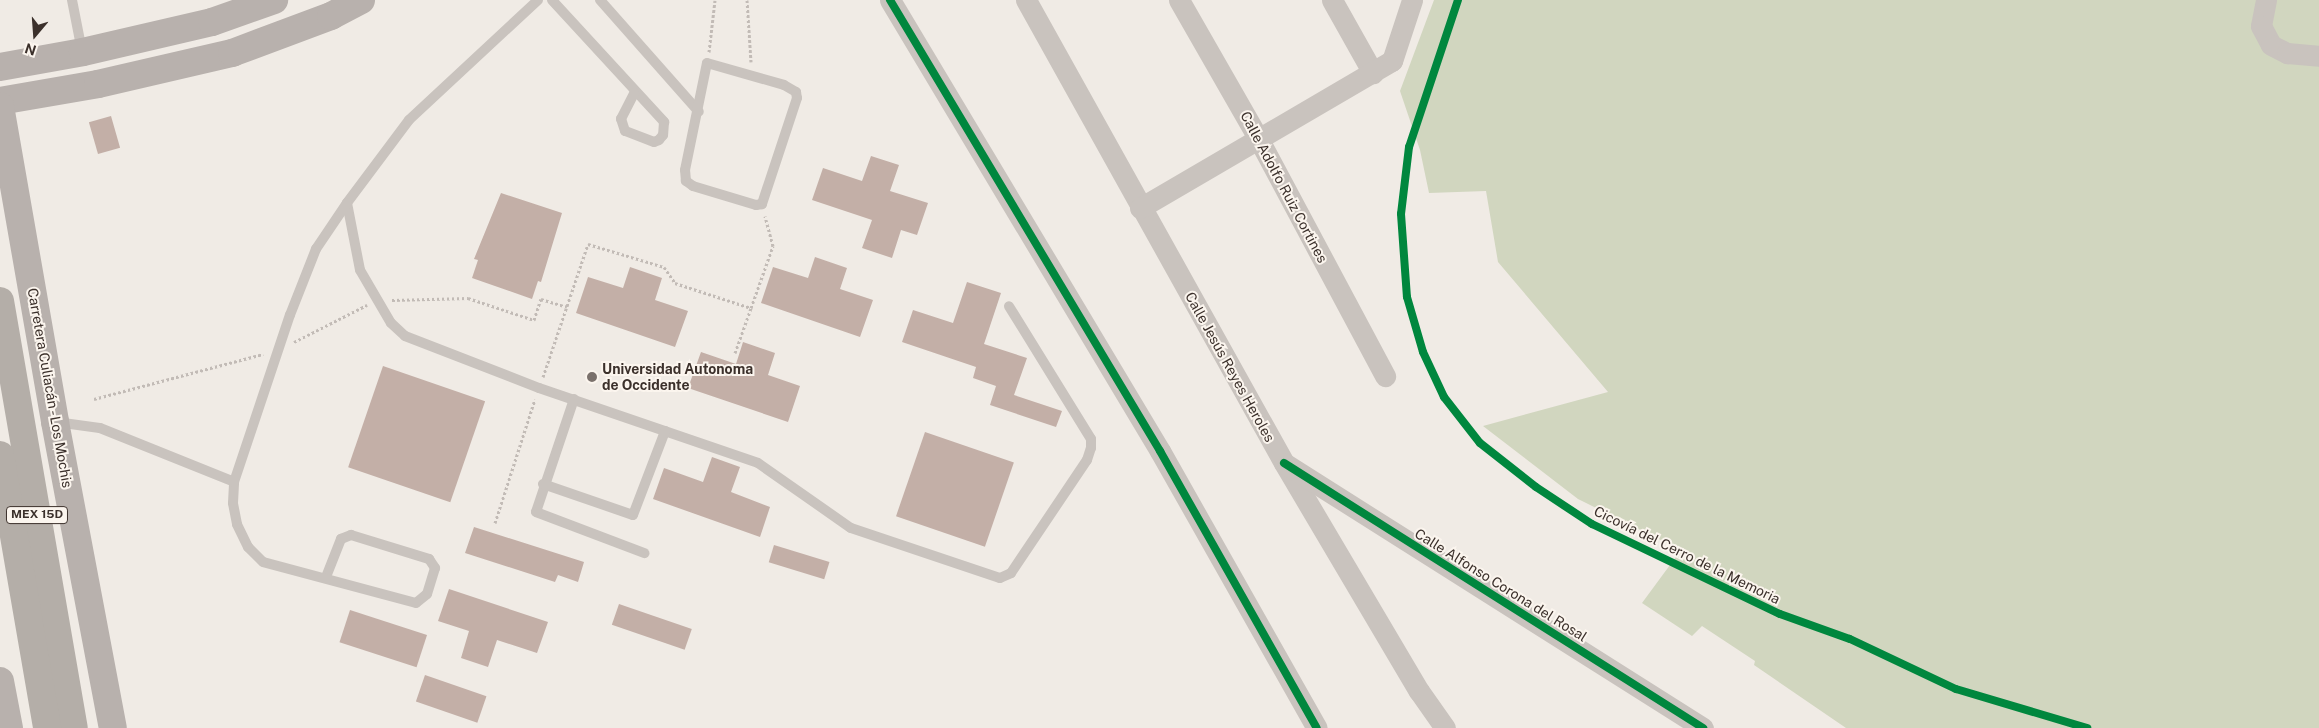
<!DOCTYPE html>
<html>
<head>
<meta charset="utf-8">
<style>
  body { margin:0 }
  #map { position:relative; width:2319px; height:728px; overflow:hidden; background:#f0ebe5; font-family:"Public Sans",sans-serif }
  div>[style] { position:absolute }
  [style*='--x'] { left:calc(var(--x)*1px); top:calc(var(--y)*1px); width:calc(var(--w)*1px); rotate:calc(var(--a)*1deg) }
  .green>* { inset:0; background:#d1d6bf }
  .building>* { inset:0; background:#c3afa7; transform-origin:0 0 }
  .path>* { height:3px; margin-top:-1.5px; transform-origin:0; background:repeating-linear-gradient(90deg,#c2bbb6 0 2.5px,transparent 0 5px) }
  .service>* { height:10px; margin:-5px; padding:0 5px; transform-origin:5px; border-radius:5px; background:#c9c3be }
  .minor>* { height:21px; margin:-10.5px; padding:0 10.5px; transform-origin:10.5px; border-radius:10.5px; background:#c9c3be }
  .primary>* { height:28px; margin:-14px; padding:0 14px; transform-origin:14px; border-radius:14px; background:#b8b1ad }
  .trunk>* { height:28px; margin:-14px; padding:0 14px; transform-origin:14px; border-radius:14px; background:#b4aea8 }
  .cycleway>* { height:8px; margin:-4px; padding:0 4px; transform-origin:4px; border-radius:4px; background:#00873e }
  .dots>* { width:14px; height:14px; translate:-50% -50%; box-sizing:border-box; border:2px solid #fbf5ee; border-radius:50% }
  span { translate:-50% -50%; white-space:nowrap; text-align:center; line-height:1.15; -webkit-text-stroke:4px #fbf5ee; paint-order:stroke }
  .shield-label span { padding:1px 4px; background:#fbf5ee; border:1px solid; border-radius:4px; -webkit-text-stroke-width:0 }
  .shield-label { font-size:12px; color:#3b302b; font-weight:700 }
  .street-label { font-size:14px; color:#3b302b }
  .poi-label { font-size:14px; color:#3b302b; font-weight:700 }
  .left { translate:0 -50%; text-align:left }
  .north { position:absolute; left:10px; top:10px; width:50px; height:50px; -webkit-text-stroke:4px #fbf5ee; paint-order:stroke; rotate:198deg; font-size:14px; font-weight:700; line-height:20px; text-align:center; color:#3b302b }
  .north::after { content:''; display:block; margin:auto; width:18px; height:22px; background:#3b302b; clip-path:polygon(50% 0,100% 100%,50% 72%,0 100%) }
</style>
</head>
<body>
<div id="map">
  <div class="green">
    <i style="clip-path:polygon(1434px 0,2319px 0,2319px 728px,1846px 728px,1754px 665px,1755px 661px,1702px 626px,1692px 636px,1642px 603px,1681px 550px,1578px 499px,1483px 426px,1608px 392px,1498px 262px,1486px 191px,1429px 193px,1420px 150px,1400px 91px)"></i>
  </div>
  <div class="building">
    <i style="left:111px;top:116px;width:33px;height:23px;rotate:74deg"></i>
    <i style="clip-path:polygon(871px 156px,899px 165px,890px 191px,928px 203px,917px 235px,901px 230px,892px 258px,862px 248px,872px 220px,812px 200px,823px 168px,862px 181px)"></i>
    <i style="clip-path:polygon(501px 193px,562px 213px,541px 282px,538px 281px,532px 299px,472px 278px,478px 260px,474px 259px)"></i>
    <i style="clip-path:polygon(815px 257px,847px 268px,840px 289px,873px 300px,860px 337px,761px 303px,773px 267px,808px 278px)"></i>
    <i style="clip-path:polygon(630px 267px,662px 278px,655px 300px,688px 311px,675px 347px,576px 313px,588px 277px,623px 288px)"></i>
    <i style="clip-path:polygon(967px 282px,1001px 293px,984px 344px,1027px 358px,1014px 395px,1062px 411px,1056px 427px,990px 405px,996px 386px,973px 378px,976px 367px,902px 342px,913px 310px,953px 323px)"></i>
    <i style="clip-path:polygon(743px 342px,775px 353px,768px 375px,800px 386px,788px 422px,688px 388px,701px 352px,736px 364px)"></i>
    <i style="left:383px;top:366px;width:108px;height:107px;rotate:19deg"></i>
    <i style="left:925px;top:432px;width:94px;height:89px;rotate:19deg"></i>
    <i style="clip-path:polygon(712px 457px,740px 467px,731px 492px,770px 507px,760px 537px,653px 499px,664px 468px,703px 482px)"></i>
    <i style="clip-path:polygon(474px 527px,584px 562px,578px 582px,558px 575px,555px 582px,465px 553px)"></i>
    <i style="left:774px;top:545px;width:58px;height:18px;rotate:17deg"></i>
    <i style="clip-path:polygon(449px 589px,548px 622px,537px 653px,497px 640px,488px 667px,461px 658px,469px 631px,438px 621px)"></i>
    <i style="left:619px;top:604px;width:77px;height:22px;rotate:19deg"></i>
    <i style="left:350px;top:610px;width:81px;height:34px;rotate:18deg"></i>
    <i style="left:425px;top:675px;width:65px;height:28px;rotate:19deg"></i>
  </div>
  <div class="path">
    <i style="--x:747;--y:0;--w:62;--a:86.3"></i>
    <i style="--x:709;--y:52;--w:52;--a:-83.4"></i>
    <i style="--x:392;--y:300;--w:76;--a:-1.5"></i>
    <i style="--x:468;--y:298;--w:70;--a:18.4"></i>
    <i style="--x:534;--y:320;--w:22;--a:-72"></i>
    <i style="--x:541;--y:299;--w:27;--a:17"></i>
    <i style="--x:294;--y:342;--w:82;--a:-26.9"></i>
    <i style="--x:735;--y:353;--w:48;--a:-70.4"></i>
    <i style="--x:543;--y:377;--w:140;--a:-71.3"></i>
    <i style="--x:588;--y:244;--w:79;--a:16.8"></i>
    <i style="--x:664;--y:267;--w:19;--a:55"></i>
    <i style="--x:675;--y:283;--w:80;--a:18.2"></i>
    <i style="--x:751;--y:308;--w:66;--a:-70.5"></i>
    <i style="--x:773;--y:246;--w:31;--a:-105"></i>
    <i style="--x:94;--y:399;--w:175;--a:-14.9"></i>
    <i style="--x:495;--y:523;--w:130;--a:-72.1"></i>
  </div>
  <div class="service">
    <i style="--x:72;--y:0;--w:52;--a:78.9"></i>
    <i style="--x:538;--y:0;--w:176;--a:137.1"></i>
    <i style="--x:409;--y:120;--w:104;--a:126.8"></i>
    <i style="--x:347;--y:203;--w:68;--a:79"></i>
    <i style="--x:360;--y:270;--w:61;--a:59.7"></i>
    <i style="--x:391;--y:323;--w:19;--a:43"></i>
    <i style="--x:405;--y:336;--w:144;--a:21.2"></i>
    <i style="--x:539;--y:388;--w:231;--a:18.9"></i>
    <i style="--x:758;--y:463;--w:113;--a:35"></i>
    <i style="--x:851;--y:528;--w:157;--a:18.6"></i>
    <i style="--x:1000;--y:578;--w:12;--a:-24"></i>
    <i style="--x:1011;--y:573;--w:136;--a:-56.1"></i>
    <i style="--x:1087;--y:460;--w:13;--a:-72"></i>
    <i style="--x:1091;--y:448;--w:9;--a:-90"></i>
    <i style="--x:1091;--y:439;--w:156;--a:-121.7"></i>
    <i style="--x:552;--y:0;--w:166;--a:47.4"></i>
    <i style="--x:664;--y:122;--w:13;--a:94"></i>
    <i style="--x:663;--y:135;--w:6;--a:129"></i>
    <i style="--x:659;--y:140;--w:5;--a:158"></i>
    <i style="--x:654;--y:142;--w:31;--a:-159"></i>
    <i style="--x:625;--y:131;--w:13;--a:-108"></i>
    <i style="--x:621;--y:119;--w:29;--a:-63"></i>
    <i style="--x:600;--y:0;--w:149;--a:48.5"></i>
    <i style="--x:707;--y:63;--w:80;--a:15.9"></i>
    <i style="--x:784;--y:85;--w:14;--a:30"></i>
    <i style="--x:796;--y:92;--w:6;--a:81"></i>
    <i style="--x:797;--y:98;--w:112;--a:108.3"></i>
    <i style="--x:762;--y:204;--w:6;--a:171"></i>
    <i style="--x:756;--y:205;--w:66;--a:-163.2"></i>
    <i style="--x:693;--y:186;--w:9;--a:-144"></i>
    <i style="--x:686;--y:181;--w:11;--a:-95"></i>
    <i style="--x:685;--y:170;--w:109;--a:-78.4"></i>
    <i style="--x:574;--y:399;--w:119;--a:108.6"></i>
    <i style="--x:536;--y:512;--w:116;--a:20.8"></i>
    <i style="--x:56;--y:422;--w:44;--a:7.8"></i>
    <i style="--x:100;--y:428;--w:144;--a:21.9"></i>
    <i style="--x:543;--y:484;--w:95;--a:19"></i>
    <i style="--x:633;--y:515;--w:90;--a:-69.1"></i>
    <i style="--x:326;--y:577;--w:41;--a:-68.5"></i>
    <i style="--x:341;--y:539;--w:11;--a:-22"></i>
    <i style="--x:351;--y:535;--w:82;--a:17.1"></i>
    <i style="--x:429;--y:559;--w:11;--a:56"></i>
    <i style="--x:435;--y:568;--w:27;--a:107"></i>
    <i style="--x:427;--y:594;--w:14;--a:141"></i>
    <i style="--x:416;--y:603;--w:158;--a:-165"></i>
    <i style="--x:263;--y:562;--w:21;--a:-135"></i>
    <i style="--x:248;--y:547;--w:25;--a:-116"></i>
    <i style="--x:237;--y:524;--w:21;--a:-101"></i>
    <i style="--x:233;--y:503;--w:21;--a:-87"></i>
    <i style="--x:234;--y:482;--w:176;--a:-71.5"></i>
    <i style="--x:290;--y:315;--w:71;--a:-68.5"></i>
    <i style="--x:316;--y:249;--w:55;--a:-56"></i>
  </div>
  <div class="minor">
    <i style="--x:890;--y:0;--w:526;--a:59.09"></i>
    <i style="--x:1160;--y:451;--w:318;--a:60.5"></i>
    <i style="--x:1026;--y:0;--w:530;--a:60.87"></i>
    <i style="--x:1284;--y:463;--w:265;--a:59.4"></i>
    <i style="--x:1419;--y:691;--w:45;--a:54.9"></i>
    <i style="--x:1179;--y:0;--w:159;--a:60.2"></i>
    <i style="--x:1258;--y:138;--w:270;--a:61.9"></i>
    <i style="--x:1332;--y:0;--w:84;--a:60.7"></i>
    <i style="--x:2266;--y:0;--w:26;--a:101"></i>
    <i style="--x:2261;--y:26;--w:21;--a:62"></i>
    <i style="--x:2271;--y:45;--w:18;--a:27"></i>
    <i style="--x:2287;--y:53;--w:32;--a:5"></i>
    <i style="--x:1140;--y:208;--w:292;--a:-30.3"></i>
    <i style="--x:1392;--y:61;--w:64;--a:-71.8"></i>
    <i style="--x:1287;--y:465;--w:492;--a:32.3"></i>
  </div>
  <div class="primary">
    <i style="--x:0;--y:67;--w:84;--a:-10.2"></i>
    <i style="--x:83;--y:52;--w:132;--a:-13.1"></i>
    <i style="--x:212;--y:22;--w:66;--a:-19.5"></i>
    <i style="--x:0;--y:101;--w:99;--a:-9.8"></i>
    <i style="--x:98;--y:84;--w:138;--a:-13"></i>
    <i style="--x:232;--y:53;--w:106;--a:-20.5"></i>
    <i style="--x:331;--y:16;--w:34;--a:-28"></i>
    <i style="--x:0;--y:106;--w:321;--a:80.1"></i>
    <i style="--x:55;--y:422;--w:311;--a:79.3"></i>
    <i style="--x:0;--y:681;--w:48;--a:79.2"></i>
  </div>
  <div class="trunk">
    <i style="--x:0;--y:301;--w:433;--a:80.2"></i>
    <i style="--x:0;--y:455;--w:277;--a:80.2"></i>
  </div>
  <div class="cycleway">
    <i style="--x:890;--y:0;--w:526;--a:59.09"></i>
    <i style="--x:1160;--y:451;--w:318;--a:60.5"></i>
    <i style="--x:1458;--y:0;--w:155;--a:108.4"></i>
    <i style="--x:1409;--y:147;--w:67;--a:96.8"></i>
    <i style="--x:1401;--y:214;--w:83;--a:85.9"></i>
    <i style="--x:1407;--y:297;--w:57;--a:73.8"></i>
    <i style="--x:1423;--y:352;--w:50;--a:65"></i>
    <i style="--x:1444;--y:397;--w:58;--a:52"></i>
    <i style="--x:1480;--y:443;--w:71;--a:38.2"></i>
    <i style="--x:1536;--y:487;--w:67;--a:33.5"></i>
    <i style="--x:1592;--y:524;--w:208;--a:25.6"></i>
    <i style="--x:1780;--y:614;--w:74;--a:19.7"></i>
    <i style="--x:1850;--y:639;--w:117;--a:25.3"></i>
    <i style="--x:1956;--y:689;--w:137;--a:16.6"></i>
    <i style="--x:1284;--y:463;--w:496;--a:32.3"></i>
  </div>
  <div class="dots">
    <i style="left:592px;top:377px;background:#7a716c"></i>
  </div>
  <div class="shield-label">
    <span style="left:37px;top:515px">MEX 15D</span>
  </div>
  <div class="street-label">
    <span style="left:1284px;top:187px;rotate:62deg">Calle Adolfo Ruiz Cortines</span>
    <span style="left:1230px;top:367px;rotate:61deg">Calle Jesús Reyes Heroles</span>
    <span style="left:50px;top:388px;rotate:80deg">Carretera Culiacán - Los Mochis</span>
    <span style="left:1687px;top:555px;rotate:26deg">Cicovía del Cerro de la Memoria</span>
    <span style="left:1501px;top:585px;rotate:32deg">Calle Alfonso Corona del Rosal</span>
  </div>
  <div class="poi-label">
    <span class="left" style="left:602px;top:377px">Universidad Autonoma<br>de Occidente</span>
  </div>
  <div class="north">N</div>
</div>
</body>
</html>
